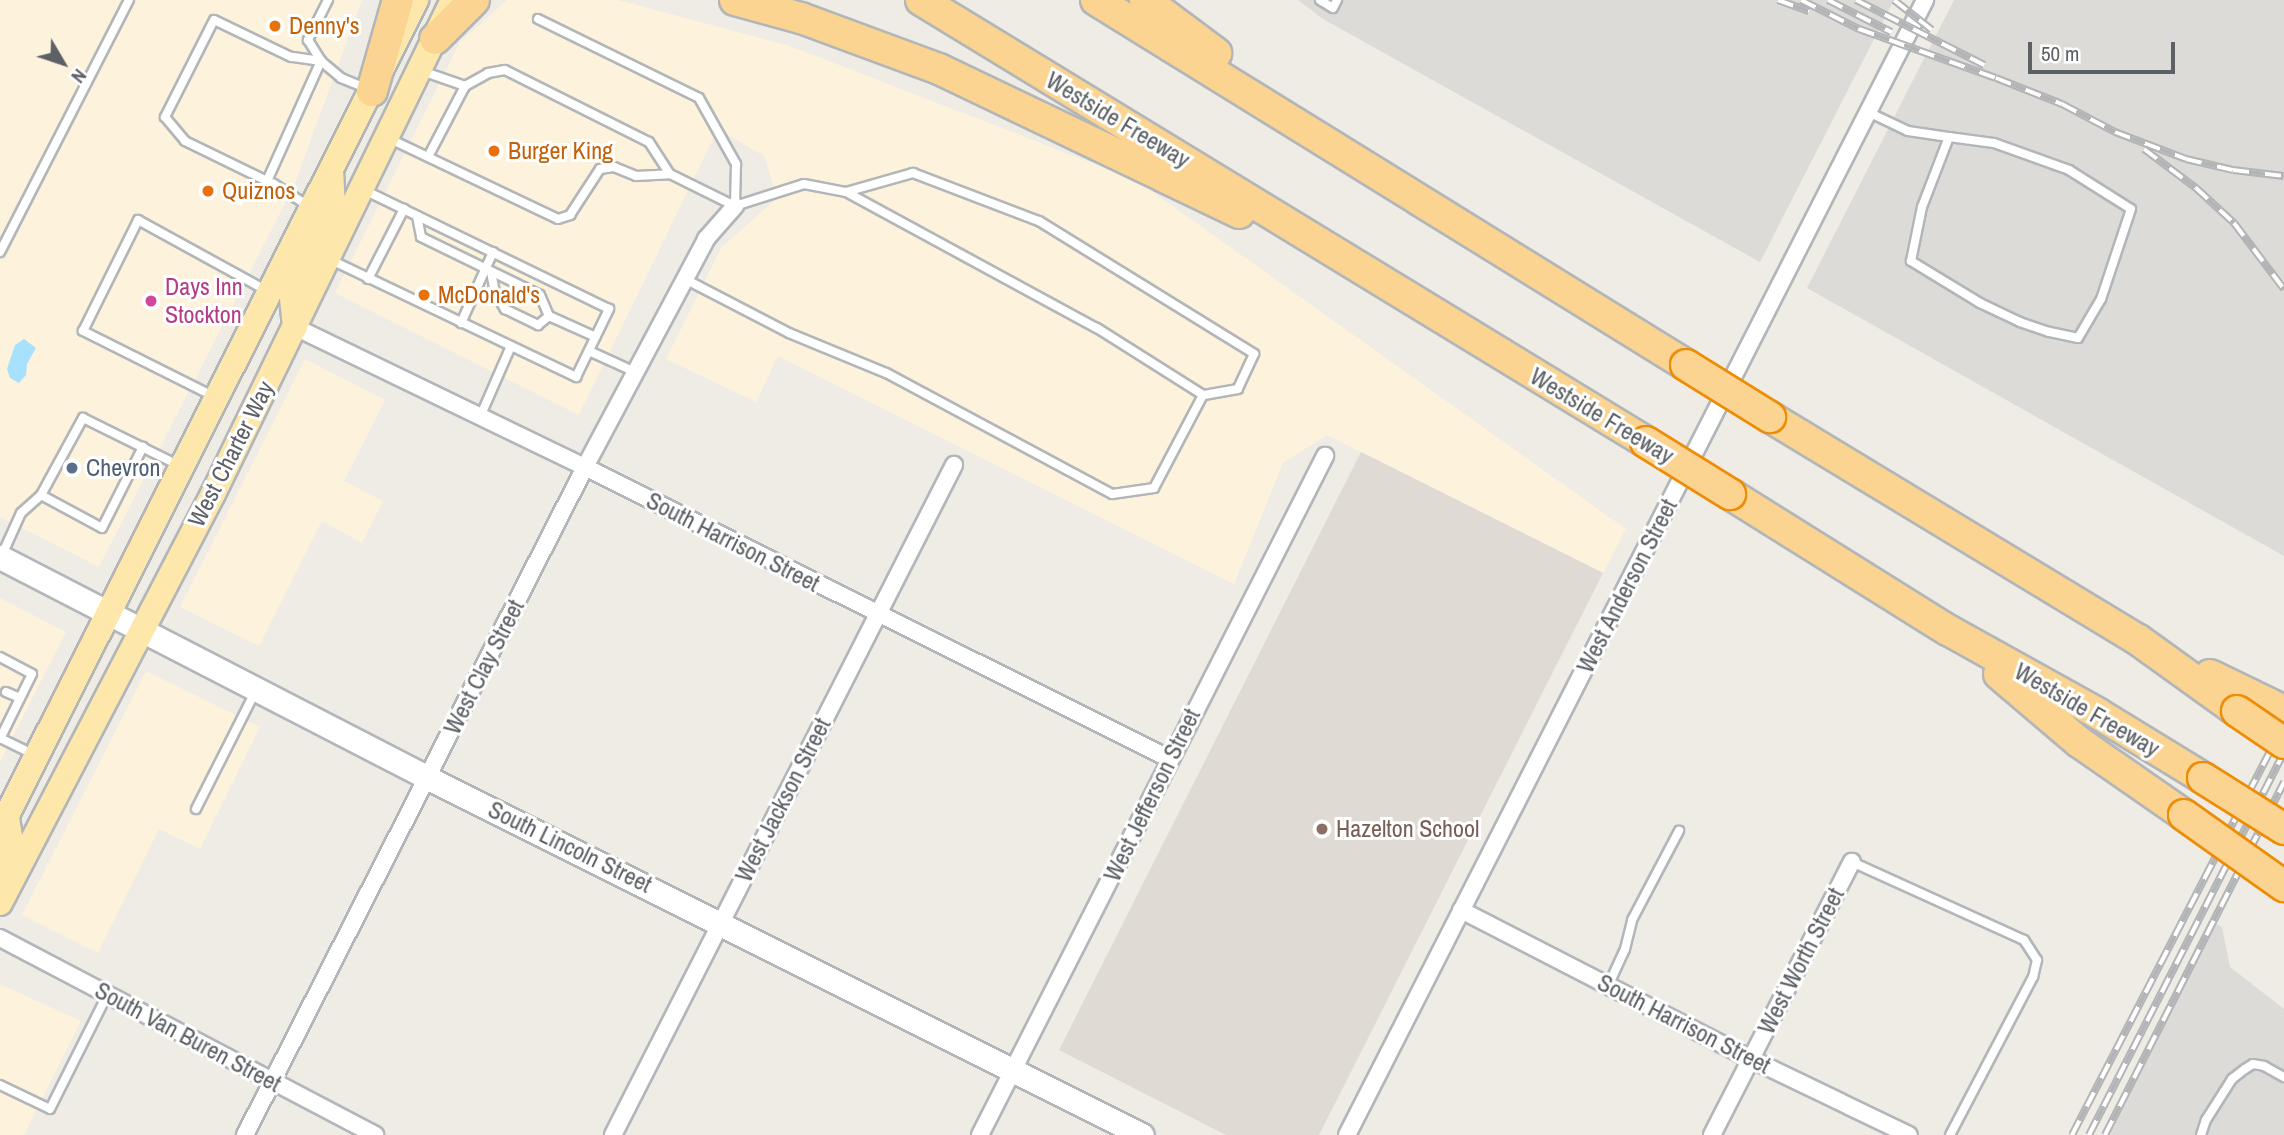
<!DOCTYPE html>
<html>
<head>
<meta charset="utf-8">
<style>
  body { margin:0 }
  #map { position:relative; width:2284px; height:1135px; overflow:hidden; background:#efebe5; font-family:"Archivo Narrow",sans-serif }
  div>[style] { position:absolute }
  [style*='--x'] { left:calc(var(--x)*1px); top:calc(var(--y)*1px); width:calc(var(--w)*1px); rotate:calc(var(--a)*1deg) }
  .commercial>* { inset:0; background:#fdf2db }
  .industrial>* { inset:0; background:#dddbd7 }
  .education>* { inset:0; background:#dfdad3 }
  .water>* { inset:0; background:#a7e1fd }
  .roads { filter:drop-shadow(2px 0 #b2b6b9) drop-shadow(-2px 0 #b2b6b9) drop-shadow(0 2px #b2b6b9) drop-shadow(0 -2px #b2b6b9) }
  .lane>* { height:8px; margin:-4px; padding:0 4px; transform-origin:4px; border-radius:4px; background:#fff }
  .street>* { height:16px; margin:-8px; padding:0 8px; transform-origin:8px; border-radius:8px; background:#fff }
  .secondary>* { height:23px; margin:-11.5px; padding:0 11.5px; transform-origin:11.5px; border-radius:11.5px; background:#fff }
  .primary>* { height:24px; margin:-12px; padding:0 12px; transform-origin:12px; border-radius:12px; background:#fde7ab }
  .highway>* { height:30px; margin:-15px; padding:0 15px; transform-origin:15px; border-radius:15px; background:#fad490 }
  .rail>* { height:8px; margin-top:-4px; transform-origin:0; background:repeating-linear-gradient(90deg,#fff 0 16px,#b3b4b5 0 32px); box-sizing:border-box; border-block:2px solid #b3b4b5 }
  .bridges { filter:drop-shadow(2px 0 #ee8c06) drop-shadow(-2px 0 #ee8c06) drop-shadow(0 2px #ee8c06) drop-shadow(0 -2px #ee8c06) }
  .highway-bridge>* { height:30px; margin:-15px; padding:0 15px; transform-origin:15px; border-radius:15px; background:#fad490 }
  .dots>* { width:19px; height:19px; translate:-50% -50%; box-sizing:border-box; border:4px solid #fff; border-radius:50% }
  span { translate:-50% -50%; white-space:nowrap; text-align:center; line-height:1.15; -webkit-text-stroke:6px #fff; paint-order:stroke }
  .food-label { font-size:24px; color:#c56008 }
  .left { translate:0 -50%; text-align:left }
  .street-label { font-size:24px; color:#5d6165 }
  .hotel-label { font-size:24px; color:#b23c85 }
  .service-label { font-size:24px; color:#4e5e75 }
  .education-label { font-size:24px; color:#785e54 }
  .north { position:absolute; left:28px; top:28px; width:70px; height:70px; -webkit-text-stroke:5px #fff; paint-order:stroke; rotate:129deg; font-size:19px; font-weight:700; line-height:28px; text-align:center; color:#5d6165 }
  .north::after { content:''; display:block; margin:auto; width:24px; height:32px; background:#5d6165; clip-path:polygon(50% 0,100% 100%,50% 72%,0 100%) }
  .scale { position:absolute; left:2028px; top:42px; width:147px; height:32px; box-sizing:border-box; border:4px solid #5d6165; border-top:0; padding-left:9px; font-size:21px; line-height:24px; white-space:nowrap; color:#5d6165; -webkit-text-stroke:5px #fff; paint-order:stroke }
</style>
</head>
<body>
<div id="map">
  <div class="commercial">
    <i style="clip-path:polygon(0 0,362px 0,294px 186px,99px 567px,0 517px)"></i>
    <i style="clip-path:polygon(507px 0,618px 0,790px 46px,1136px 180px,1626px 529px,1603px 573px,1327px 435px,1283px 463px,1234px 584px,778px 356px,756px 402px,666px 359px,721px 248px,777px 198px,764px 156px,718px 129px,579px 415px,335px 293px,460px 42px)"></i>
    <i style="clip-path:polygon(305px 359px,385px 400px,344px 481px,383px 501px,362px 543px,322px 521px,259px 646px,180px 607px)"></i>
    <i style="clip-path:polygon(0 598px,66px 632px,0 762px)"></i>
    <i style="clip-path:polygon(146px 671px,260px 727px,200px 849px,159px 829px,98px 953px,22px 915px)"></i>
    <i style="clip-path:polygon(0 984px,81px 1021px,24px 1135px,0 1135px)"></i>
  </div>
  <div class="industrial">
    <i style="clip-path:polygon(1298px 0,1894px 0,1760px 262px,1323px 19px)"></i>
    <i style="clip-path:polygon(1954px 0,2284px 0,2284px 556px,1807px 288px)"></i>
    <i style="clip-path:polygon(2209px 920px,2222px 927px,2230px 967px,2284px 1009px,2284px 1135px,2103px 1135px)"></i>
  </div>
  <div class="education">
    <i style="clip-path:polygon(1361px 452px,1603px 573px,1319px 1135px,1226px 1135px,1059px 1050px)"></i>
  </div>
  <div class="water">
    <i style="clip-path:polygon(24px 339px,36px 348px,27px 364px,26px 375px,19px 383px,10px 378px,7px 369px,15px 345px)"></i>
  </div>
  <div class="roads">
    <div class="lane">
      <i style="--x:328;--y:0;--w:45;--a:116.6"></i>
      <i style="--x:308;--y:40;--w:25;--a:58"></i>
      <i style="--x:321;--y:61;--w:26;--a:40"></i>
      <i style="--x:341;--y:78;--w:27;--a:22"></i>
      <i style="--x:1320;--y:0;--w:15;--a:32"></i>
      <i style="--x:1333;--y:8;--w:9;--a:-63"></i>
      <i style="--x:538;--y:19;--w:179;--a:26.1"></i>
      <i style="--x:699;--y:98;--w:76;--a:60.7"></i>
      <i style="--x:736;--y:164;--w:42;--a:91.4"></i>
      <i style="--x:422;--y:71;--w:46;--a:19.2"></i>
      <i style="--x:1868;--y:112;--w:44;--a:25.4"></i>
      <i style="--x:1908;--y:131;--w:41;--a:8.3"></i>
      <i style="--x:1949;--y:137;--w:45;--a:7.6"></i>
      <i style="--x:1994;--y:143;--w:80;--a:19.8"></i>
      <i style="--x:2069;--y:170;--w:73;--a:32.2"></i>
      <i style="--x:2131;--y:209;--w:95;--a:108.4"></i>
      <i style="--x:2101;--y:299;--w:45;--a:120.5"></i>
      <i style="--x:2078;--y:338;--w:30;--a:-168"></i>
      <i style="--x:2049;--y:332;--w:31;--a:-161"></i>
      <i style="--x:2020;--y:322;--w:44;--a:-154.6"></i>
      <i style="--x:1980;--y:303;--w:81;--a:-148.7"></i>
      <i style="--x:1911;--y:261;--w:55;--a:-78.5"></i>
      <i style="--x:1922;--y:207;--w:75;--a:-68.9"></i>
      <i style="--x:388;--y:138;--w:188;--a:25.5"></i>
      <i style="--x:558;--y:219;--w:13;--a:-18"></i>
      <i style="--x:570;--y:215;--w:55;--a:-56.9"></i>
      <i style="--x:600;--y:169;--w:14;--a:-8"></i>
      <i style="--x:614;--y:167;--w:24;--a:22"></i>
      <i style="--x:636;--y:176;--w:34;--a:-3"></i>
      <i style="--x:429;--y:155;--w:78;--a:-62.4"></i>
      <i style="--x:465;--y:86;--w:26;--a:-29"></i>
      <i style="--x:488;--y:73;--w:17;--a:-10"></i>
      <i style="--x:505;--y:70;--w:161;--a:26.6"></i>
      <i style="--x:649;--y:142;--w:38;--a:57"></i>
      <i style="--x:670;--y:174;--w:72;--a:26.2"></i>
      <i style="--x:735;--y:206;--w:72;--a:-17.7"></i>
      <i style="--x:804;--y:184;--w:43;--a:10.8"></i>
      <i style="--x:846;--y:192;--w:70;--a:-15.8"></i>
      <i style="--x:913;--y:173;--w:135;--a:20.9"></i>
      <i style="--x:1039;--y:221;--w:253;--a:31.7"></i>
      <i style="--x:1254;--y:354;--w:38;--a:115"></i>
      <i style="--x:1238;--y:389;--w:36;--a:170"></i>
      <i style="--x:1203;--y:395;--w:105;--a:117.8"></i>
      <i style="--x:1154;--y:488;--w:42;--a:171.9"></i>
      <i style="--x:1112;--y:494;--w:256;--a:-151.8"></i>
      <i style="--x:886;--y:373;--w:105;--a:-157.6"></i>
      <i style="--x:789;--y:333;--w:117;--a:-152.6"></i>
      <i style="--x:267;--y:181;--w:132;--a:-65.8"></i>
      <i style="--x:321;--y:61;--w:30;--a:-172"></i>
      <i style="--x:291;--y:57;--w:85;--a:-154.3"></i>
      <i style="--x:214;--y:20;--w:109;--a:116.8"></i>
      <i style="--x:165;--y:117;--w:31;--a:50"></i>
      <i style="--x:185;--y:141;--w:91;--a:26"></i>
      <i style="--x:267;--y:181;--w:8;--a:23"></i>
      <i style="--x:274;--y:184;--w:43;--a:32.6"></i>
      <i style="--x:846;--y:192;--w:285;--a:28.5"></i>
      <i style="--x:1097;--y:328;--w:125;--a:32.3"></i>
      <i style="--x:417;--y:216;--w:21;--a:79"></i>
      <i style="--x:421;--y:237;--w:132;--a:26"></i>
      <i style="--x:540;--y:295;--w:23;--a:67"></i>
      <i style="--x:549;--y:316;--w:51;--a:24.1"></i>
      <i style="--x:0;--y:252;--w:283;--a:-62.9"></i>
      <i style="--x:331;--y:260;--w:272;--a:25.5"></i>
      <i style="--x:576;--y:377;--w:76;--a:-64.1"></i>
      <i style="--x:609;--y:309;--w:272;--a:-154.1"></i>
      <i style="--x:491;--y:272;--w:20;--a:79"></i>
      <i style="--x:495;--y:292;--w:20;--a:60"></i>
      <i style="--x:505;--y:309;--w:37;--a:26"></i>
      <i style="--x:538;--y:325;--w:14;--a:-39"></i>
      <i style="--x:368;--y:279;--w:79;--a:-62.8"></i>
      <i style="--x:461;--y:323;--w:78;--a:-65.7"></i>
      <i style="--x:589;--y:351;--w:51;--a:24.5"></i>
      <i style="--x:215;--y:397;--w:148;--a:-153.4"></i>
      <i style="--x:83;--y:331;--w:124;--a:-63.6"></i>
      <i style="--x:138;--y:220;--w:147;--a:28.8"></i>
      <i style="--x:480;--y:417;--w:77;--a:-66.4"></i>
      <i style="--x:41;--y:495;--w:69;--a:28.4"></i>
      <i style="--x:102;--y:528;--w:91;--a:-63.2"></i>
      <i style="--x:2;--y:555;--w:46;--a:-65.7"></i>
      <i style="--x:21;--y:513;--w:27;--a:-42"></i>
      <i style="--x:41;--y:495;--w:88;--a:-61.4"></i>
      <i style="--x:83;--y:418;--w:106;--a:26.3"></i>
      <i style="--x:0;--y:657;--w:36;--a:28"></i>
      <i style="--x:32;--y:674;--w:72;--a:116.2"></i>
      <i style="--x:6;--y:692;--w:15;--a:23"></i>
      <i style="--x:0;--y:738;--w:39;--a:26"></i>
      <i style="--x:196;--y:809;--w:131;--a:-63.2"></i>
      <i style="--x:1852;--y:862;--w:189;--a:24.4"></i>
      <i style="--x:2024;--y:940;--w:24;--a:57"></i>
      <i style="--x:2037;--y:960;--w:17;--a:103"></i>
      <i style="--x:2033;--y:977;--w:178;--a:117.7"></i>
      <i style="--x:1608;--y:986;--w:41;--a:-65.3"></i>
      <i style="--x:1625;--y:949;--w:30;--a:-76"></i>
      <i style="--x:1632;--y:920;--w:101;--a:-62.2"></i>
      <i style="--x:0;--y:1085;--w:55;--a:25.6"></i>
      <i style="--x:50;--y:1109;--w:127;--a:-63.4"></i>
      <i style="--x:2201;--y:1135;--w:16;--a:-72"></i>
      <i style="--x:2206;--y:1120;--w:49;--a:-57.6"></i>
      <i style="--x:2232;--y:1079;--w:16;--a:-38"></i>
      <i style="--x:2245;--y:1069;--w:9;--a:-32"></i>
      <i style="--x:2253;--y:1064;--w:11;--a:10"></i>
      <i style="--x:2264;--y:1066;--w:23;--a:29"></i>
    </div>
    <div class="street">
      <i style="--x:295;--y:327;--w:322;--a:25.8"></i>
      <i style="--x:585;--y:467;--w:654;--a:26.53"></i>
      <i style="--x:1461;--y:910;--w:326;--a:27.2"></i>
      <i style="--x:1751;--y:1059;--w:175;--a:25.7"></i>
      <i style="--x:0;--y:938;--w:424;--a:27.7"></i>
      <i style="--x:245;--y:1135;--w:750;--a:-63.02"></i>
      <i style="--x:585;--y:467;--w:258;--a:-62"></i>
      <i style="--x:706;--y:239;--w:44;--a:-48.7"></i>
      <i style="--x:613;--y:1135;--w:752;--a:-63.03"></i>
      <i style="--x:980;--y:1135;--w:762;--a:-63.06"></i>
      <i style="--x:1347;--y:1135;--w:1274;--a:-63.01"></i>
      <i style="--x:1712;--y:1135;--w:307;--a:-62.9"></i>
    </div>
    <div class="secondary">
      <i style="--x:0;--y:557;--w:482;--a:27.3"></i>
      <i style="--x:428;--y:778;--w:798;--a:26.57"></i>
    </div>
    <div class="primary">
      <i style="--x:295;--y:327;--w:36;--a:-96"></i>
      <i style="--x:291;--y:291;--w:93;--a:-63.2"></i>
      <i style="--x:333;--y:208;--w:34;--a:-93"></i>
      <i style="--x:0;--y:829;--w:928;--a:-63.35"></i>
      <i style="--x:0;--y:866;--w:25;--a:-64"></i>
      <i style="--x:11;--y:843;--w:26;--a:-99"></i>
      <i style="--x:0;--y:903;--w:461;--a:-62.5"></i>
      <i style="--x:213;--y:494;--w:549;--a:-64.09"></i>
    </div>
    <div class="highway">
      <i style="--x:735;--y:0;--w:68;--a:15.3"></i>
      <i style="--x:801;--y:18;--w:147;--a:20.3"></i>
      <i style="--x:939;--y:69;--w:333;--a:25.6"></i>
      <i style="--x:921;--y:0;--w:849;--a:31.37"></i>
      <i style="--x:1096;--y:0;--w:694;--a:31.74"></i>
      <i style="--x:1145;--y:0;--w:89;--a:36.7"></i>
      <i style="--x:435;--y:39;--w:55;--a:-45"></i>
      <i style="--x:372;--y:91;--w:95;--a:-74.1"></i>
      <i style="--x:1770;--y:417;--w:429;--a:31.2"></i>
      <i style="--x:2137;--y:639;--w:123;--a:35.8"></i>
      <i style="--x:1730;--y:494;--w:257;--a:32"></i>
      <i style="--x:1948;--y:630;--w:171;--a:29.1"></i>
      <i style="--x:2097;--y:713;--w:124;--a:31.5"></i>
      <i style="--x:1999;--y:674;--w:105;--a:40.4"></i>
      <i style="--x:2079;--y:742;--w:128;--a:34.8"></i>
      <i style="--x:2210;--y:675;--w:82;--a:25.9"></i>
    </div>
  </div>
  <div class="rail">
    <i style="--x:1778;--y:0;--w:33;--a:20"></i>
    <i style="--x:1801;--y:0;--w:65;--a:26.6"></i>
    <i style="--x:1859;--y:29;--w:145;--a:19.7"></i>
    <i style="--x:1996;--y:78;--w:71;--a:21.5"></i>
    <i style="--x:2062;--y:104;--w:60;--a:27.8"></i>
    <i style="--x:2115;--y:132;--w:76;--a:20.8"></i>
    <i style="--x:2186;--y:159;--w:48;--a:13.2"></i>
    <i style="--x:2233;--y:170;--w:51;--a:6.7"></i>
    <i style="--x:1828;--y:0;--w:71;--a:26.9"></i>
    <i style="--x:1856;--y:0;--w:144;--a:26.9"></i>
    <i style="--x:1894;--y:0;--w:48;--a:38.3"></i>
    <i style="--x:2144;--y:149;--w:65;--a:36.9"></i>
    <i style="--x:2196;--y:188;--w:52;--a:42.6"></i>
    <i style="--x:2234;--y:223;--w:83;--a:52.9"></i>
    <i style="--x:2072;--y:1135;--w:462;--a:-62.7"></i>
    <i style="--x:2089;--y:1135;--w:430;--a:-63"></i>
    <i style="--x:2105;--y:1135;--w:396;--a:-63.1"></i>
  </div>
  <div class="bridges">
    <div class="highway-bridge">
      <i style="--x:1686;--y:365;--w:99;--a:31.8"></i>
      <i style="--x:1646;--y:442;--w:99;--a:31.8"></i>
      <i style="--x:2237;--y:711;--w:57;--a:34.2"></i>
      <i style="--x:2203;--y:778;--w:96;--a:32.2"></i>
      <i style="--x:2184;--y:815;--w:123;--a:35.4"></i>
    </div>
  </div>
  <div class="dots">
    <i style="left:275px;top:26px;background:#e8710a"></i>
    <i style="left:494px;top:151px;background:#e8710a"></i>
    <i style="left:208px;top:191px;background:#e8710a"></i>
    <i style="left:424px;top:295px;background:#e8710a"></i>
    <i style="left:151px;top:301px;background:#d1479c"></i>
    <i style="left:72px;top:468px;background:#5c6f8a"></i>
    <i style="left:1322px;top:829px;background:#8d6e63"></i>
  </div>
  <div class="food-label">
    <span class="left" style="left:289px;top:26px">Denny's</span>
    <span class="left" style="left:508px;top:151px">Burger King</span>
    <span class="left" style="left:222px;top:191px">Quiznos</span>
    <span class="left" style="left:438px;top:295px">McDonald's</span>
  </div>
  <div class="street-label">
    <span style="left:1118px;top:120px;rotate:31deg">Westside Freeway</span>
    <span style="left:1602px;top:416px;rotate:31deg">Westside Freeway</span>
    <span style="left:231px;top:454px;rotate:-63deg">West Charter Way</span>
    <span style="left:733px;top:542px;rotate:27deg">South Harrison Street</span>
    <span style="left:1627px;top:586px;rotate:-63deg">West Anderson Street</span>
    <span style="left:484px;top:667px;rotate:-63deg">West Clay Street</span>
    <span style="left:2087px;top:710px;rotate:30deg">Westside Freeway</span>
    <span style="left:1152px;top:795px;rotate:-64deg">West Jefferson Street</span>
    <span style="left:783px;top:800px;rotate:-63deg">West Jackson Street</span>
    <span style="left:570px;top:847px;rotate:26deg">South Lincoln Street</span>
    <span style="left:1801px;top:961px;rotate:-63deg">West Worth Street</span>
    <span style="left:1684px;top:1024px;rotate:27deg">South Harrison Street</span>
    <span style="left:188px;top:1037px;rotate:28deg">South Van Buren Street</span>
  </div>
  <div class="hotel-label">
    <span class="left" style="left:165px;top:301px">Days Inn<br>Stockton</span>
  </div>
  <div class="service-label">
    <span class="left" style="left:86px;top:468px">Chevron</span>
  </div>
  <div class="education-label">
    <span class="left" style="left:1336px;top:829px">Hazelton School</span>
  </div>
  <div class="north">N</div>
  <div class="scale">50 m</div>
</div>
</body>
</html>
